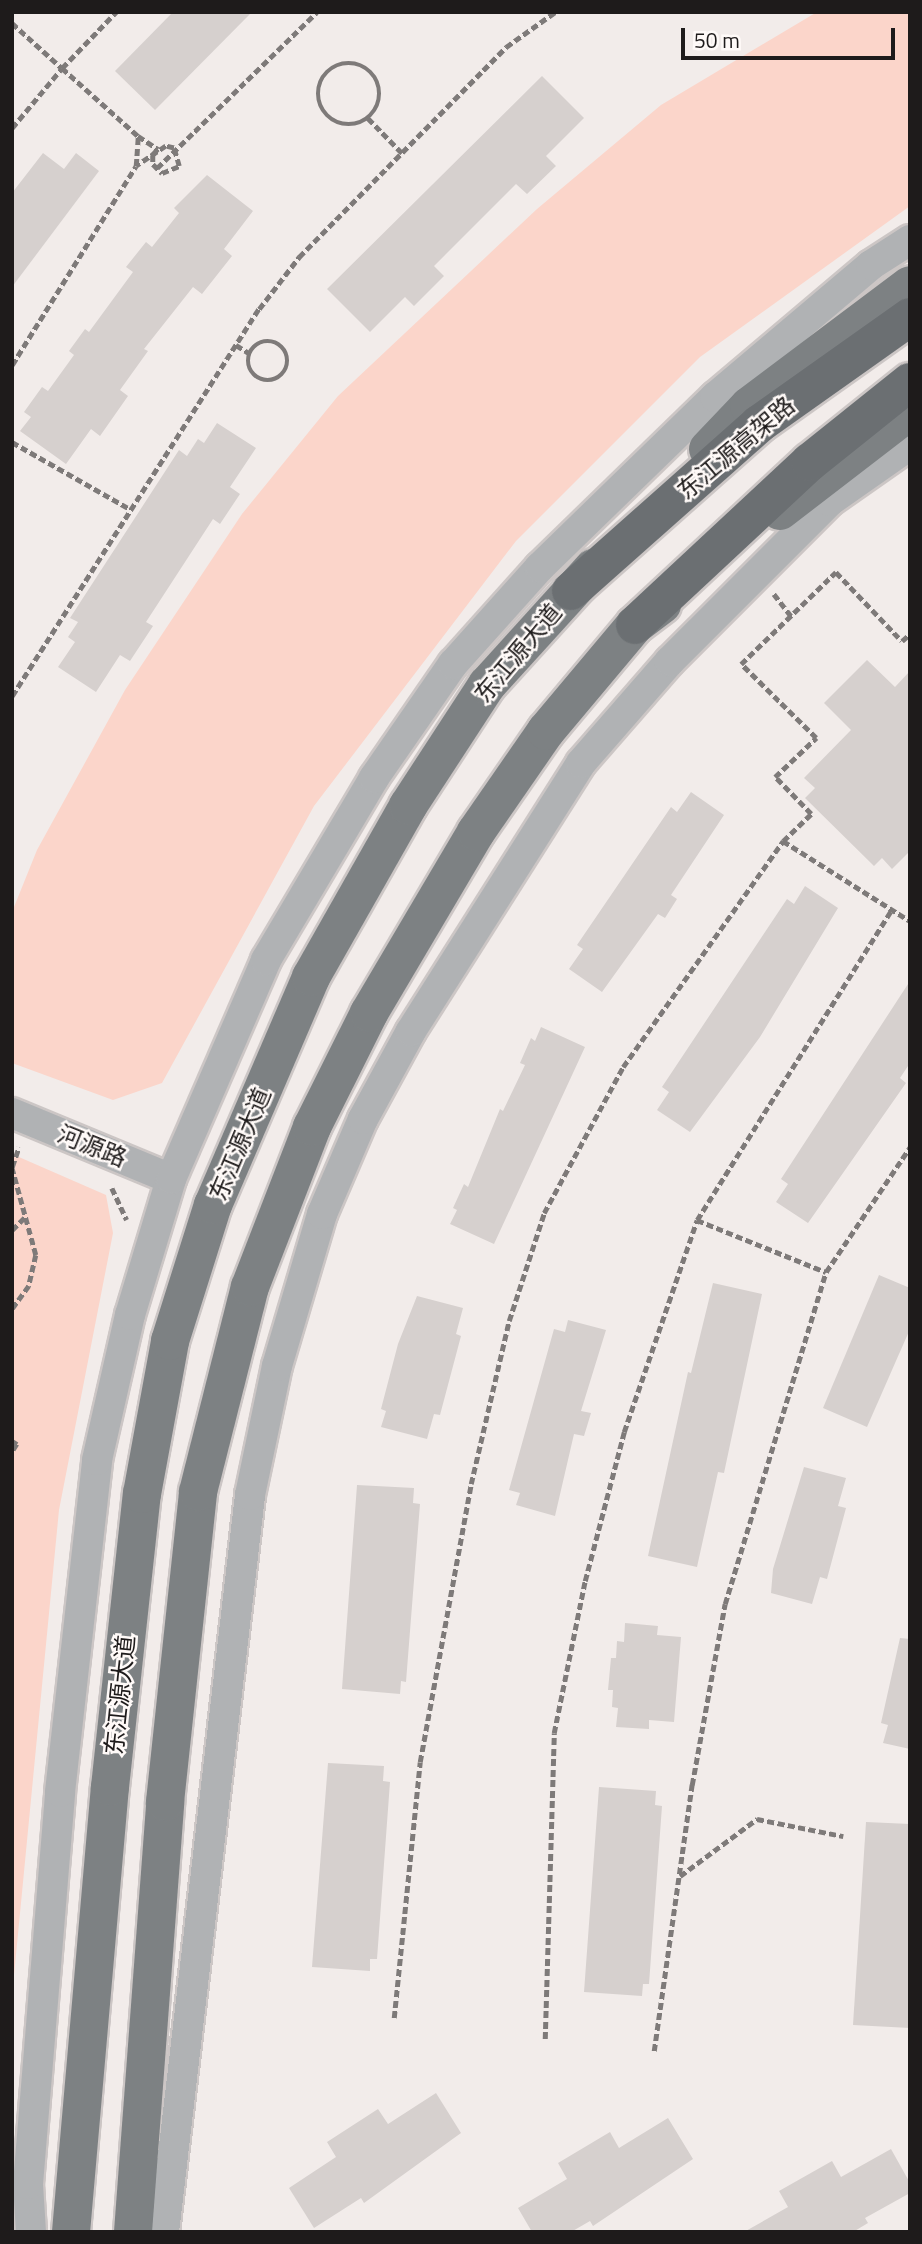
<!DOCTYPE html>
<html>
<head>
<meta charset="utf-8">
<style>
  body { margin:0 }
  #map { position:relative; width:922px; height:2244px; overflow:hidden; background:#f2ecea; font-family:"Titillium Web","Noto Sans SC",sans-serif }
  div>[style] { position:absolute }
  [style*='--x'] { left:calc(var(--x)*1px); top:calc(var(--y)*1px); width:calc(var(--w)*1px); rotate:calc(var(--a)*1deg) }
  .green>* { inset:0; background:#fbd5ca }
  .building>* { inset:0; background:#d6d0ce }
  .path>* { height:4.5px; margin-top:-2.25px; transform-origin:0; background:repeating-linear-gradient(90deg,#7e7a79 0 7px,transparent 0 10.5px) }
  .path>.ring { margin:-2.25px; padding:0; box-sizing:content-box; background:none; border:4.5px solid #7e7a79; border-radius:50% }
  .roads { filter:drop-shadow(2px 0 #ccc6c5) drop-shadow(-2px 0 #ccc6c5) drop-shadow(0 2px #ccc6c5) drop-shadow(0 -2px #ccc6c5) }
  .minor>* { height:30px; margin:-15px; padding:0 15px; transform-origin:15px; border-radius:15px; background:#b0b2b4 }
  .major>* { height:38px; margin:-19px; padding:0 19px; transform-origin:19px; border-radius:19px; background:#7d8183 }
  .highway>* { height:38px; margin:-19px; padding:0 19px; transform-origin:19px; border-radius:19px; background:#6b6f72 }
  span { translate:-50% -50%; white-space:nowrap; text-align:center; line-height:1.15; -webkit-text-stroke:5px #fffaf8; paint-order:stroke }
  .street-label { font-size:24px; color:#1e1b1b }
  .frame { position:absolute; inset:0; border:14px solid #1e1b1b; pointer-events:none }
  .scale { position:absolute; left:681px; top:28px; width:214px; height:32px; box-sizing:border-box; border:4px solid #1e1b1b; border-top:0; padding-left:9px; font-size:21px; line-height:24px; white-space:nowrap; color:#1e1b1b; -webkit-text-stroke:5px #fffaf8; paint-order:stroke }
</style>
</head>
<body>
<div id="map">
  <div class="green">
    <i style="clip-path:polygon(817px 12px,910px 12px,910px 206px,700px 357px,516px 541px,314px 806px,162px 1083px,113px 1100px,12px 1063px,12px 912px,37px 850px,125px 690px,242px 514px,338px 396px,537px 209px,661px 105px)"></i>
    <i style="clip-path:polygon(12px 1154px,106px 1195px,113px 1233px,59px 1510px,12px 1996px)"></i>
  </div>
  <div class="building">
    <i style="clip-path:polygon(173px 12px,252px 12px,155px 110px,115px 71px)"></i>
    <i style="clip-path:polygon(542px 76px,584px 118px,546px 156px,556px 166px,527px 194px,516px 184px,434px 266px,444px 276px,414px 306px,405px 297px,370px 332px,327px 289px)"></i>
    <i style="clip-path:polygon(43px 153px,64px 169px,76px 153px,99px 171px,12px 287px,12px 193px)"></i>
    <i style="clip-path:polygon(207px 175px,253px 211px,224px 249px,232px 256px,202px 294px,193px 287px,144px 349px,148px 351px,120px 390px,128px 396px,100px 436px,91px 429px,66px 464px,20px 431px,31px 417px,24px 412px,42px 387px,48px 391px,74px 355px,69px 351px,85px 329px,89px 332px,133px 272px,126px 267px,146px 242px,152px 247px,179px 213px,174px 208px)"></i>
    <i style="clip-path:polygon(217px 423px,256px 448px,230px 487px,240px 494px,220px 524px,213px 519px,146px 622px,153px 626px,130px 661px,120px 655px,96px 692px,58px 667px,75px 642px,68px 637px,78px 622px,70px 618px,179px 450px,187px 456px,198px 439px,204px 443px)"></i>
    <i style="clip-path:polygon(867px 660px,895px 687px,910px 671px,910px 851px,892px 869px,882px 858px,874px 866px,805px 798px,815px 788px,804px 778px,851px 730px,824px 703px)"></i>
    <i style="clip-path:polygon(691px 792px,724px 815px,671px 895px,677px 899px,665px 918px,658px 914px,602px 992px,569px 969px,583px 949px,577px 945px,671px 807px,677px 812px)"></i>
    <i style="clip-path:polygon(805px 886px,838px 908px,760px 1037px,690px 1132px,657px 1110px,669px 1092px,662px 1087px,787px 899px,794px 904px)"></i>
    <i style="clip-path:polygon(910px 981px,910px 1063px,900px 1078px,906px 1083px,808px 1223px,776px 1202px,788px 1184px,781px 1179px)"></i>
    <i style="clip-path:polygon(541px 1027px,585px 1047px,494px 1244px,450px 1224px,457px 1210px,453px 1208px,464px 1184px,468px 1187px,500px 1109px,503px 1111px,525px 1065px,520px 1063px,531px 1038px,535px 1041px)"></i>
    <i style="clip-path:polygon(879px 1275px,910px 1288px,910px 1329px,867px 1427px,823px 1408px)"></i>
    <i style="clip-path:polygon(713px 1283px,762px 1294px,724px 1473px,718px 1472px,697px 1567px,648px 1556px,688px 1372px,691px 1373px)"></i>
    <i style="clip-path:polygon(417px 1296px,463px 1308px,456px 1334px,461px 1336px,440px 1415px,434px 1414px,427px 1439px,381px 1427px,386px 1411px,381px 1409px,398px 1344px)"></i>
    <i style="clip-path:polygon(568px 1320px,606px 1330px,581px 1411px,591px 1413px,584px 1436px,574px 1434px,555px 1516px,516px 1505px,520px 1493px,509px 1490px,554px 1329px,565px 1332px)"></i>
    <i style="clip-path:polygon(804px 1467px,846px 1478px,838px 1506px,846px 1508px,827px 1579px,820px 1577px,812px 1604px,771px 1593px,773px 1569px)"></i>
    <i style="clip-path:polygon(357px 1485px,414px 1488px,413px 1503px,420px 1504px,406px 1682px,401px 1681px,400px 1694px,342px 1689px)"></i>
    <i style="clip-path:polygon(625px 1623px,658px 1626px,657px 1635px,681px 1637px,674px 1722px,649px 1720px,649px 1729px,616px 1727px,618px 1708px,612px 1707px,613px 1690px,608px 1690px,611px 1658px,616px 1658px,617px 1641px,624px 1642px)"></i>
    <i style="clip-path:polygon(900px 1638px,910px 1639px,910px 1749px,883px 1743px,888px 1725px,881px 1723px)"></i>
    <i style="clip-path:polygon(328px 1763px,384px 1766px,383px 1781px,390px 1782px,377px 1959px,370px 1959px,370px 1971px,312px 1967px)"></i>
    <i style="clip-path:polygon(599px 1787px,656px 1791px,655px 1805px,662px 1806px,649px 1984px,643px 1984px,642px 1996px,584px 1992px)"></i>
    <i style="clip-path:polygon(866px 1822px,910px 1824px,910px 2028px,853px 2025px)"></i>
    <i style="clip-path:polygon(436px 2093px,461px 2133px,364px 2203px,361px 2198px,314px 2228px,289px 2188px,336px 2157px,327px 2142px,378px 2109px,388px 2124px)"></i>
    <i style="clip-path:polygon(668px 2118px,693px 2159px,593px 2226px,590px 2221px,571px 2232px,532px 2232px,518px 2208px,567px 2179px,558px 2163px,610px 2132px,619px 2148px)"></i>
    <i style="clip-path:polygon(891px 2149px,910px 2183px,910px 2193px,865px 2218px,868px 2223px,853px 2232px,744px 2232px,788px 2207px,779px 2191px,832px 2161px,841px 2177px)"></i>
  </div>
  <div class="path">
    <i style="--x:12;--y:23;--w:67;--a:42"></i>
    <i style="--x:62;--y:68;--w:78;--a:-46"></i>
    <i class="ring" style="left:318px;top:63px;width:57.5px;height:57.5px"></i>
    <i style="--x:368;--y:118;--w:49;--a:45.8"></i>
    <i style="--x:12;--y:128;--w:78;--a:-50.2"></i>
    <i style="--x:62;--y:68;--w:102;--a:41.8"></i>
    <i style="--x:174;--y:148;--w:8;--a:-166"></i>
    <i style="--x:166;--y:146;--w:36;--a:146"></i>
    <i style="--x:136;--y:166;--w:30;--a:-86"></i>
    <i style="--x:138;--y:136;--w:24;--a:33"></i>
    <i style="--x:158;--y:149;--w:8;--a:130"></i>
    <i style="--x:153;--y:155;--w:9;--a:90"></i>
    <i style="--x:153;--y:164;--w:13;--a:45"></i>
    <i style="--x:162;--y:173;--w:18;--a:-22"></i>
    <i style="--x:179;--y:166;--w:19;--a:-106"></i>
    <i style="--x:157;--y:168;--w:223;--a:-44.3"></i>
    <i class="ring" style="left:248px;top:341px;width:35.5px;height:35.5px"></i>
    <i style="--x:236;--y:345;--w:15;--a:32"></i>
    <i style="--x:12;--y:365;--w:234;--a:-58.1"></i>
    <i style="--x:12;--y:442;--w:136;--a:29.6"></i>
    <i style="--x:774;--y:594;--w:28;--a:52"></i>
    <i style="--x:12;--y:696;--w:459;--a:-57.5"></i>
    <i style="--x:259;--y:309;--w:66;--a:-52.4"></i>
    <i style="--x:299;--y:257;--w:295;--a:-45.4"></i>
    <i style="--x:506;--y:47;--w:60;--a:-35.5"></i>
    <i style="--x:783;--y:841;--w:39;--a:-44"></i>
    <i style="--x:811;--y:814;--w:52;--a:-134.2"></i>
    <i style="--x:775;--y:777;--w:57;--a:-43.6"></i>
    <i style="--x:816;--y:738;--w:105;--a:-135.4"></i>
    <i style="--x:741;--y:664;--w:132;--a:-44.1"></i>
    <i style="--x:836;--y:572;--w:95;--a:46.3"></i>
    <i style="--x:902;--y:641;--w:11;--a:-41"></i>
    <i style="--x:12;--y:1167;--w:91;--a:74.7"></i>
    <i style="--x:36;--y:1255;--w:32;--a:103"></i>
    <i style="--x:29;--y:1286;--w:29;--a:126"></i>
    <i style="--x:12;--y:1167;--w:21;--a:-71"></i>
    <i style="--x:112;--y:1188;--w:35;--a:65"></i>
    <i style="--x:697;--y:1220;--w:139;--a:22"></i>
    <i style="--x:12;--y:1230;--w:20;--a:-45"></i>
    <i style="--x:12;--y:1441;--w:6;--a:31"></i>
    <i style="--x:17;--y:1444;--w:9;--a:122"></i>
    <i style="--x:680;--y:1876;--w:96;--a:-36.5"></i>
    <i style="--x:757;--y:1819;--w:88;--a:11.2"></i>
    <i style="--x:394;--y:2018;--w:257;--a:-84.2"></i>
    <i style="--x:420;--y:1762;--w:283;--a:-79.6"></i>
    <i style="--x:471;--y:1484;--w:167;--a:-76.9"></i>
    <i style="--x:509;--y:1321;--w:114;--a:-72"></i>
    <i style="--x:544;--y:1213;--w:166;--a:-61.6"></i>
    <i style="--x:623;--y:1067;--w:277;--a:-54.7"></i>
    <i style="--x:783;--y:841;--w:150;--a:32.2"></i>
    <i style="--x:545;--y:2039;--w:306;--a:-88.3"></i>
    <i style="--x:554;--y:1733;--w:155;--a:-78.5"></i>
    <i style="--x:585;--y:1581;--w:154;--a:-75.3"></i>
    <i style="--x:624;--y:1432;--w:224;--a:-71"></i>
    <i style="--x:697;--y:1220;--w:367;--a:-57.9"></i>
    <i style="--x:654;--y:2051;--w:269;--a:-81.9"></i>
    <i style="--x:692;--y:1785;--w:184;--a:-79.7"></i>
    <i style="--x:725;--y:1604;--w:347;--a:-73.1"></i>
    <i style="--x:826;--y:1272;--w:151;--a:-56.1"></i>
  </div>
  <div class="roads">
    <div class="minor">
      <i style="--x:12;--y:1113;--w:172;--a:22.5"></i>
      <i style="--x:31;--y:2232;--w:48;--a:-93.6"></i>
      <i style="--x:28;--y:2184;--w:393;--a:-85.3"></i>
      <i style="--x:60;--y:1792;--w:334;--a:-83.6"></i>
      <i style="--x:97;--y:1460;--w:149;--a:-77.2"></i>
      <i style="--x:130;--y:1315;--w:142;--a:-73.2"></i>
      <i style="--x:171;--y:1179;--w:239;--a:-66.5"></i>
      <i style="--x:266;--y:960;--w:212;--a:-59.3"></i>
      <i style="--x:374;--y:778;--w:139;--a:-55.3"></i>
      <i style="--x:453;--y:664;--w:130;--a:-48.1"></i>
      <i style="--x:540;--y:567;--w:244;--a:-44.2"></i>
      <i style="--x:715;--y:397;--w:204;--a:-40.2"></i>
      <i style="--x:871;--y:265;--w:46;--a:-32.7"></i>
      <i style="--x:164;--y:2232;--w:742;--a:-83.34"></i>
      <i style="--x:250;--y:1495;--w:132;--a:-78.2"></i>
      <i style="--x:277;--y:1366;--w:159;--a:-73.5"></i>
      <i style="--x:322;--y:1214;--w:103;--a:-66.7"></i>
      <i style="--x:363;--y:1119;--w:100;--a:-61.4"></i>
      <i style="--x:411;--y:1031;--w:317;--a:-57.6"></i>
      <i style="--x:581;--y:763;--w:135;--a:-48.9"></i>
      <i style="--x:670;--y:661;--w:226;--a:-45"></i>
      <i style="--x:830;--y:501;--w:98;--a:-35"></i>
    </div>
    <div class="major">
      <i style="--x:708;--y:449;--w:59;--a:-46.4"></i>
      <i style="--x:749;--y:406;--w:201;--a:-36.9"></i>
      <i style="--x:780;--y:511;--w:164;--a:-37.6"></i>
      <i style="--x:71;--y:2232;--w:447;--a:-85"></i>
      <i style="--x:110;--y:1787;--w:295;--a:-83.8"></i>
      <i style="--x:142;--y:1494;--w:156;--a:-79.6"></i>
      <i style="--x:170;--y:1341;--w:143;--a:-72.5"></i>
      <i style="--x:213;--y:1205;--w:248;--a:-66.7"></i>
      <i style="--x:311;--y:977;--w:197;--a:-60.4"></i>
      <i style="--x:408;--y:806;--w:145;--a:-56.9"></i>
      <i style="--x:487;--y:685;--w:158;--a:-47.8"></i>
      <i style="--x:133;--y:2232;--w:431;--a:-85.7"></i>
      <i style="--x:165;--y:1802;--w:312;--a:-83.9"></i>
      <i style="--x:198;--y:1492;--w:211;--a:-75.8"></i>
      <i style="--x:250;--y:1287;--w:172;--a:-68.8"></i>
      <i style="--x:312;--y:1127;--w:127;--a:-63.4"></i>
      <i style="--x:369;--y:1013;--w:210;--a:-59.4"></i>
      <i style="--x:476;--y:832;--w:123;--a:-55.3"></i>
      <i style="--x:546;--y:731;--w:138;--a:-50"></i>
      <i style="--x:635;--y:625;--w:34;--a:-37"></i>
    </div>
    <div class="highway">
      <i style="--x:571;--y:591;--w:251;--a:-41.6"></i>
      <i style="--x:759;--y:424;--w:185;--a:-35.3"></i>
      <i style="--x:635;--y:625;--w:239;--a:-43"></i>
      <i style="--x:810;--y:462;--w:128;--a:-38.7"></i>
    </div>
  </div>
  <div class="street-label">
    <span style="left:736px;top:448px;rotate:-40deg">东江源高架路</span>
    <span style="left:518px;top:653px;rotate:-50deg">东江源大道</span>
    <span style="left:240px;top:1144px;rotate:-67deg">东江源大道</span>
    <span style="left:92px;top:1146px;rotate:22deg">河源路</span>
    <span style="left:120px;top:1695px;rotate:-84deg">东江源大道</span>
  </div>
  <div class="frame"></div>
  <div class="scale">50 m</div>
</div>
</body>
</html>
